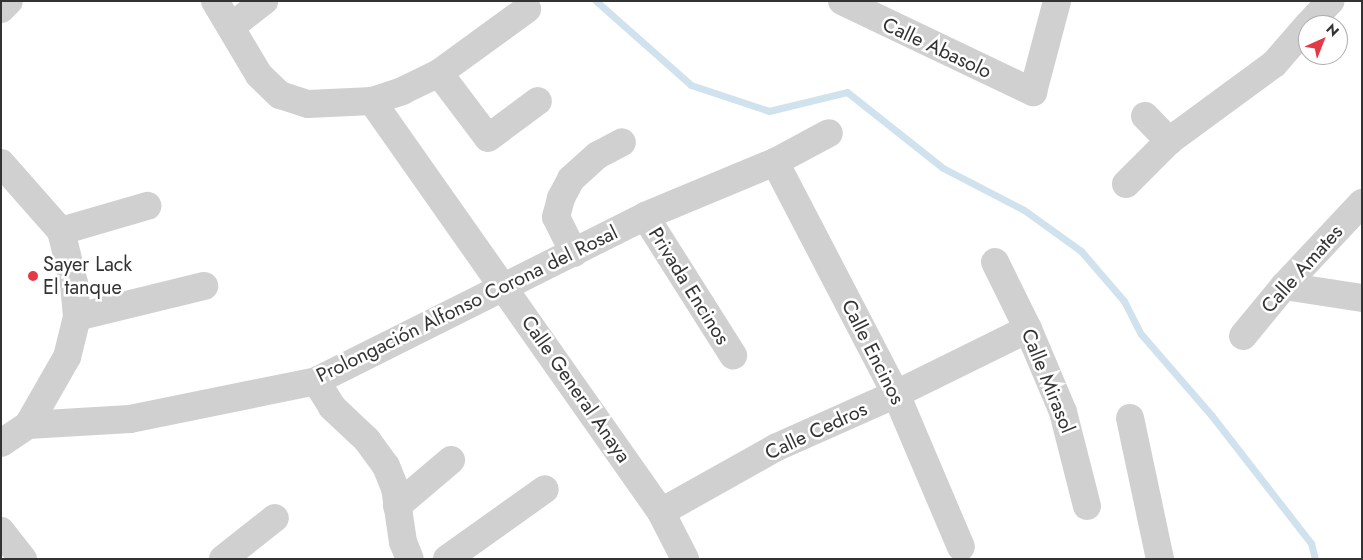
<!DOCTYPE html>
<html>
<head>
<meta charset="utf-8">
<style>
  body { margin:0 }
  #map { position:relative; width:1363px; height:560px; overflow:hidden; background:#fff; font-family:Jost,sans-serif }
  div>[style] { position:absolute }
  [style*='--x'] { left:calc(var(--x)*1px); top:calc(var(--y)*1px); width:calc(var(--w)*1px); rotate:calc(var(--a)*1deg) }
  .stream>* { height:7px; margin:-3.5px; padding:0 3.5px; transform-origin:3.5px; border-radius:3.5px; background:#cfe2ee }
  .minor>* { height:28px; margin:-14px; padding:0 14px; transform-origin:14px; border-radius:14px; background:#d0d0d0 }
  .dots>* { width:14px; height:14px; translate:-50% -50%; box-sizing:border-box; border:2px solid #fff; border-radius:50% }
  span { translate:-50% -50%; white-space:nowrap; text-align:center; line-height:1.15; -webkit-text-stroke:5px #fff; paint-order:stroke }
  .street-label { font-size:20px; color:#333 }
  .poi-label { font-size:20px; color:#333 }
  .left { translate:0 -50%; text-align:left }
  .frame { position:absolute; inset:0; border:2px solid #333; pointer-events:none }
  .north { position:absolute; left:1298px; top:15px; width:50px; height:50px; box-sizing:border-box; background:#fff; border:1px solid #adadad; border-radius:50%; rotate:44deg; font-size:14px; font-weight:700; line-height:20px; text-align:center; color:#333 }
  .north::after { content:''; display:block; margin:auto; width:18px; height:22px; background:#e63946; clip-path:polygon(50% 0,100% 100%,50% 72%,0 100%) }
</style>
</head>
<body>
<div id="map">
  <div class="stream">
    <i style="--x:596;--y:1;--w:127;--a:41.5"></i>
    <i style="--x:691;--y:85;--w:82;--a:18.4"></i>
    <i style="--x:769;--y:111;--w:80;--a:-13.7"></i>
    <i style="--x:847;--y:92;--w:122;--a:38.4"></i>
    <i style="--x:943;--y:168;--w:91;--a:27.4"></i>
    <i style="--x:1024;--y:210;--w:70;--a:35.7"></i>
    <i style="--x:1081;--y:251;--w:66;--a:49.3"></i>
    <i style="--x:1124;--y:301;--w:37;--a:63"></i>
    <i style="--x:1141;--y:334;--w:108;--a:49.1"></i>
    <i style="--x:1212;--y:416;--w:161;--a:52.1"></i>
    <i style="--x:1311;--y:543;--w:16;--a:76"></i>
  </div>
  <div class="minor">
    <i style="--x:215;--y:1;--w:86;--a:59.3"></i>
    <i style="--x:259;--y:75;--w:29;--a:44"></i>
    <i style="--x:280;--y:95;--w:29;--a:18"></i>
    <i style="--x:308;--y:104;--w:64;--a:-2.7"></i>
    <i style="--x:372;--y:101;--w:32;--a:-18"></i>
    <i style="--x:402;--y:91;--w:41;--a:-25.9"></i>
    <i style="--x:439;--y:73;--w:109;--a:-36"></i>
    <i style="--x:842;--y:1;--w:212;--a:25.5"></i>
    <i style="--x:1033;--y:92;--w:94;--a:-75.2"></i>
    <i style="--x:1;--y:9;--w:11;--a:-45"></i>
    <i style="--x:1308;--y:25;--w:33;--a:-47"></i>
    <i style="--x:232;--y:26;--w:41;--a:-38"></i>
    <i style="--x:439;--y:73;--w:81;--a:53"></i>
    <i style="--x:488;--y:138;--w:62;--a:-36.5"></i>
    <i style="--x:372;--y:101;--w:502;--a:54.89"></i>
    <i style="--x:661;--y:512;--w:53;--a:62.9"></i>
    <i style="--x:1145;--y:116;--w:35;--a:46"></i>
    <i style="--x:775;--y:162;--w:262;--a:62.5"></i>
    <i style="--x:896;--y:394;--w:166;--a:67"></i>
    <i style="--x:1;--y:163;--w:91;--a:48.6"></i>
    <i style="--x:61;--y:231;--w:54;--a:76"></i>
    <i style="--x:74;--y:283;--w:34;--a:85"></i>
    <i style="--x:77;--y:317;--w:41;--a:104"></i>
    <i style="--x:67;--y:357;--w:78;--a:119.8"></i>
    <i style="--x:28;--y:425;--w:32;--a:146"></i>
    <i style="--x:1126;--y:184;--w:61;--a:-45"></i>
    <i style="--x:1169;--y:141;--w:130;--a:-36.3"></i>
    <i style="--x:1274;--y:64;--w:52;--a:-48.9"></i>
    <i style="--x:645;--y:216;--w:165;--a:57.7"></i>
    <i style="--x:61;--y:231;--w:90;--a:-16.2"></i>
    <i style="--x:574;--y:253;--w:40;--a:-116.6"></i>
    <i style="--x:556;--y:217;--w:20;--a:-75"></i>
    <i style="--x:561;--y:198;--w:21;--a:-62"></i>
    <i style="--x:571;--y:179;--w:36;--a:-42"></i>
    <i style="--x:598;--y:155;--w:27;--a:-28"></i>
    <i style="--x:995;--y:262;--w:75;--a:63.8"></i>
    <i style="--x:1028;--y:329;--w:90;--a:67.1"></i>
    <i style="--x:1063;--y:412;--w:97;--a:75.7"></i>
    <i style="--x:1284;--y:286;--w:79;--a:8.7"></i>
    <i style="--x:77;--y:317;--w:131;--a:-13.7"></i>
    <i style="--x:1243;--y:336;--w:65;--a:-50.6"></i>
    <i style="--x:1284;--y:286;--w:114;--a:-46.8"></i>
    <i style="--x:316;--y:381;--w:31;--a:58"></i>
    <i style="--x:332;--y:407;--w:48;--a:43.3"></i>
    <i style="--x:367;--y:440;--w:32;--a:54"></i>
    <i style="--x:386;--y:466;--w:24;--a:68"></i>
    <i style="--x:395;--y:488;--w:55;--a:81.6"></i>
    <i style="--x:403;--y:542;--w:18;--a:68"></i>
    <i style="--x:1130;--y:418;--w:144;--a:78"></i>
    <i style="--x:28;--y:425;--w:102;--a:-3.4"></i>
    <i style="--x:130;--y:419;--w:190;--a:-11.5"></i>
    <i style="--x:316;--y:381;--w:368;--a:-26.6"></i>
    <i style="--x:645;--y:216;--w:141;--a:-22.6"></i>
    <i style="--x:775;--y:162;--w:61;--a:-28.2"></i>
    <i style="--x:397;--y:506;--w:71;--a:-40.4"></i>
    <i style="--x:661;--y:512;--w:133;--a:-29.3"></i>
    <i style="--x:777;--y:447;--w:130;--a:-24"></i>
    <i style="--x:896;--y:394;--w:147;--a:-26.2"></i>
    <i style="--x:1;--y:531;--w:36;--a:52"></i>
    <i style="--x:223;--y:559;--w:66;--a:-38.3"></i>
    <i style="--x:447;--y:559;--w:120;--a:-35.5"></i>
  </div>
  <div class="dots">
    <i style="left:33px;top:276px;background:#e63946"></i>
  </div>
  <div class="street-label">
    <span style="left:937px;top:48px;rotate:25deg">Calle Abasolo</span>
    <span style="left:1302px;top:269px;rotate:-48deg">Calle Amates</span>
    <span style="left:689px;top:286px;rotate:58deg">Privada Encinos</span>
    <span style="left:467px;top:304px;rotate:-26deg">Prolongación Alfonso Corona del Rosal</span>
    <span style="left:873px;top:352px;rotate:63deg">Calle Encinos</span>
    <span style="left:1048px;top:381px;rotate:68deg">Calle Mirasol</span>
    <span style="left:576px;top:389px;rotate:55deg">Calle General Anaya</span>
    <span style="left:816px;top:431px;rotate:-25deg">Calle Cedros</span>
  </div>
  <div class="poi-label">
    <span class="left" style="left:43px;top:276px">Sayer Lack<br>El tanque</span>
  </div>
  <div class="frame"></div>
  <div class="north">N</div>
</div>
</body>
</html>
